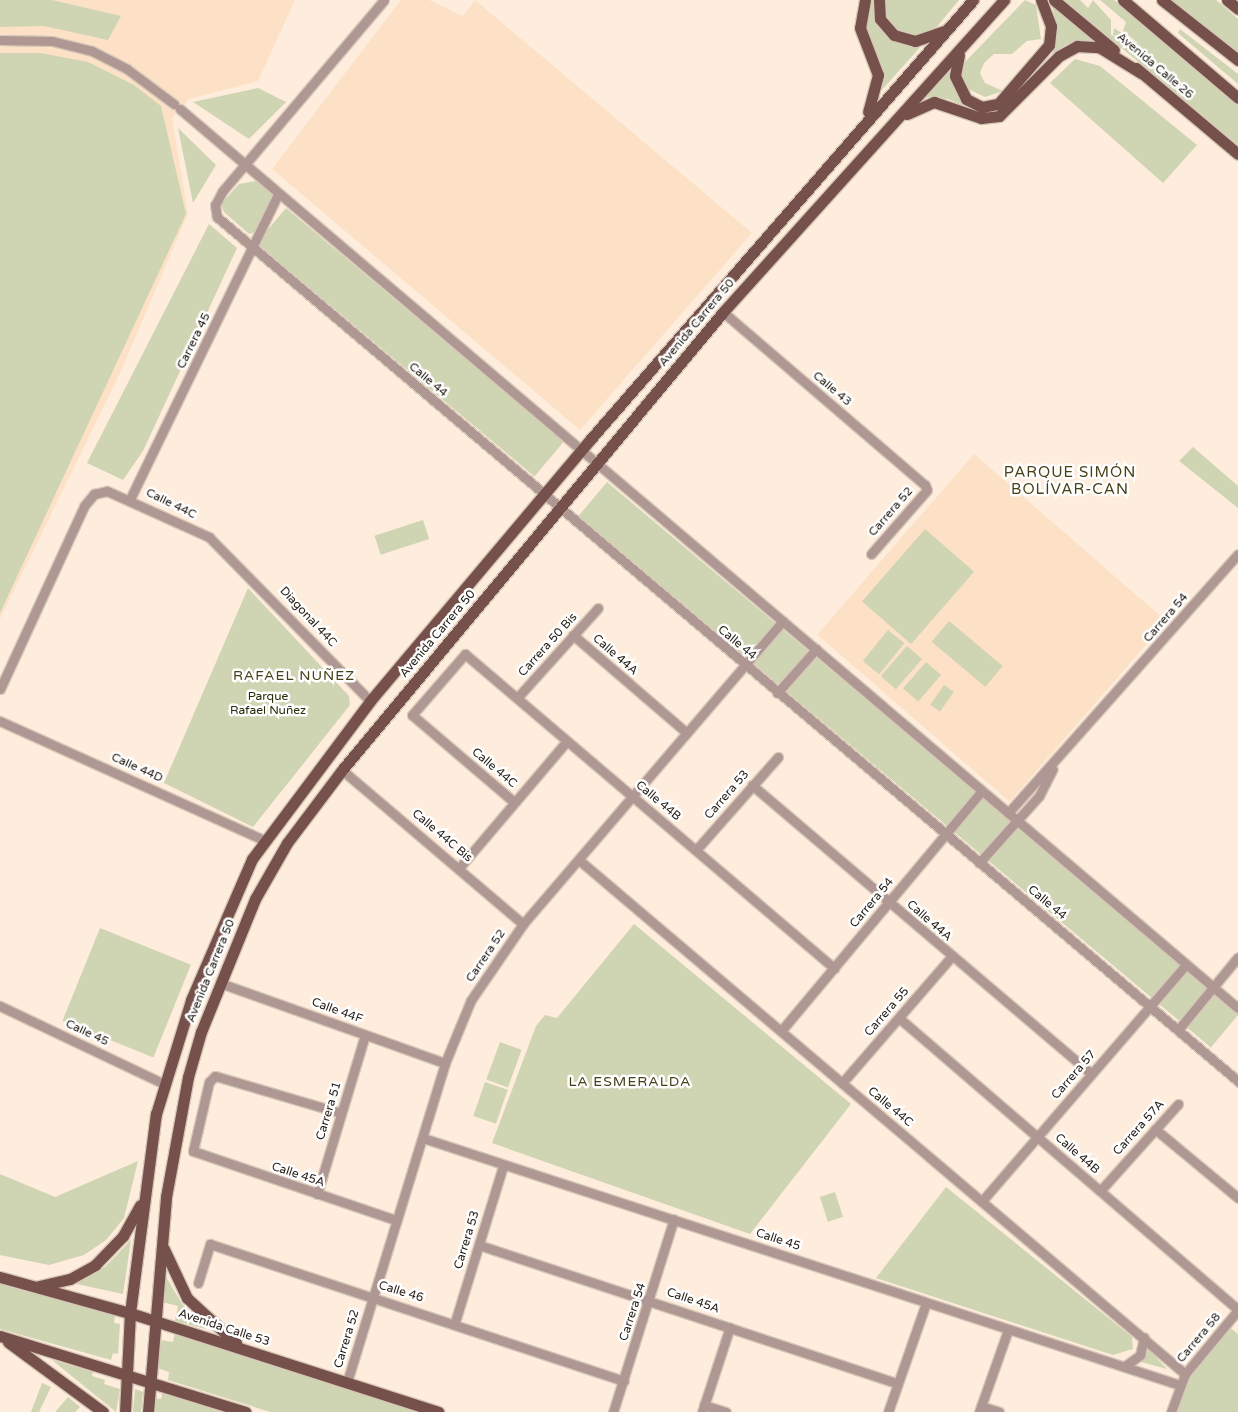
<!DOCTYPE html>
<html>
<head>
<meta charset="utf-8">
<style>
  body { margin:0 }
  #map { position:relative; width:1238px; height:1412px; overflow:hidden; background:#feeddc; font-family:"Varela Round",sans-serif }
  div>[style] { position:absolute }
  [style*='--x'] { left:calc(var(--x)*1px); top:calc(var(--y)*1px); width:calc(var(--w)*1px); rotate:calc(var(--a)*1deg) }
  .built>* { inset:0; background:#fce1c6; transform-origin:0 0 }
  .green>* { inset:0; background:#cfd4b2; transform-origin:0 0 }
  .roads { filter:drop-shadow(1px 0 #d7c8b8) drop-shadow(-1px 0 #d7c8b8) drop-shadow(0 1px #d7c8b8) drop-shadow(0 -1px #d7c8b8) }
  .minor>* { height:9px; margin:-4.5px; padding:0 4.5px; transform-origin:4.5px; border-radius:4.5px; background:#af9894 }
  .major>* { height:11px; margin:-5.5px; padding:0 5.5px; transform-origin:5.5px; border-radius:5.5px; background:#76504a }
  span { translate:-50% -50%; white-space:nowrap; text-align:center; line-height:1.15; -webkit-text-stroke:5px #fff; paint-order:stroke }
  .street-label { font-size:12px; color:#241d15 }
  .park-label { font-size:12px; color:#292c07 }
  .neighbourhood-label { font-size:14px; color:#474118; letter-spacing:1px }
  .quarter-label { font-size:15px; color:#474118; letter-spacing:1px }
</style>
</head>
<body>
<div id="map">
  <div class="built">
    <i style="clip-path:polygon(0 0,295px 0,258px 81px,189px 99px,172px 118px,188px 214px,120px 373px,0 619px)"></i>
    <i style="clip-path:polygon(401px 0,429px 0,463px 16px,475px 0,752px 233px,580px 430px,272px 169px)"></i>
    <i style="left:974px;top:454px;width:255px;height:239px;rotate:41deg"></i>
  </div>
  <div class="green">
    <i style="clip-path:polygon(0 0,52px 0,121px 16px,108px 40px,44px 26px,0 27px)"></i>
    <i style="clip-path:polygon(869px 0,875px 0,876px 21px,890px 38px,912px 47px,923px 44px,880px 92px,879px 60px,864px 26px)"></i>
    <i style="clip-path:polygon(885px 0,959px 0,935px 29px,919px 36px,895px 31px,886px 17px)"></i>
    <i style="clip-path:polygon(1025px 0,1036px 5px,1041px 39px,1027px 41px,1012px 54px,994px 54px,984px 63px,980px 73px,985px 83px,1003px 91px,985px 97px,968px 89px,963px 84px,963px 64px)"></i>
    <i style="clip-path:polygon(1064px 0,1080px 0,1088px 8px,1093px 0,1111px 20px,1111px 35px,1131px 43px,1113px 35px,1114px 28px,1142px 46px,1123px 31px,1126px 22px,1100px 0,1114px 0,1238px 105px,1238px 145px)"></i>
    <i style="clip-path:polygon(1169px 0,1216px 0,1238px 19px,1238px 55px)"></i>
    <i style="clip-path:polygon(1052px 4px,1093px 40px,1065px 45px,1052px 56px,1057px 29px)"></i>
    <i style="clip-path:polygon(1180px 29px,1238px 74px,1238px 84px,1178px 33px)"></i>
    <i style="clip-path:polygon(0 53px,41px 53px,88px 62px,134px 85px,161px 106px,186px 214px,0 613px)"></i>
    <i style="clip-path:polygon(1075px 59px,1100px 66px,1197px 145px,1163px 183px,1050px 83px)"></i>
    <i style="clip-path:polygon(951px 65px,952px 83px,959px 96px,967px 106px,988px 115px,948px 99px,923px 97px)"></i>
    <i style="clip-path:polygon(258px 88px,286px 102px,249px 139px,193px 102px)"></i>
    <i style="clip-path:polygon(178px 128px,216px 165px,193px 203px)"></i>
    <i style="clip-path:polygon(256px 181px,274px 195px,255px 232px,249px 234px,224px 212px,221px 204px,239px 184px)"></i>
    <i style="left:286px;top:208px;width:363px;height:46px;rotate:40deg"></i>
    <i style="clip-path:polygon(209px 224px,237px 248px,143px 451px,123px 480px,87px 463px)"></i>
    <i style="clip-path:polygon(1193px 447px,1238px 486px,1238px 508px,1179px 461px)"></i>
    <i style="left:607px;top:482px;width:826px;height:45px;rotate:40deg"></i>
    <i style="left:423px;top:520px;width:20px;height:51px;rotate:72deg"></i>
    <i style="left:925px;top:529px;width:65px;height:96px;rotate:41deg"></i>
    <i style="clip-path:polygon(248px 588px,349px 696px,350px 705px,253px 827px,164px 783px)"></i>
    <i style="left:949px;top:621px;width:70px;height:27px;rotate:40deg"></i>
    <i style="left:888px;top:630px;width:21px;height:40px;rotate:39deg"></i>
    <i style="left:907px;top:646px;width:20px;height:40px;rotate:41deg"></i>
    <i style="left:926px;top:662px;width:20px;height:35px;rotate:41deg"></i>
    <i style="left:944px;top:685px;width:12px;height:24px;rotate:35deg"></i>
    <i style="clip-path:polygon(634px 924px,851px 1104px,750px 1234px,492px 1143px,536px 1026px,545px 1015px,557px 1018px)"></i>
    <i style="left:100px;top:928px;width:98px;height:100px;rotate:22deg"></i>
    <i style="left:500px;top:1042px;width:23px;height:40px;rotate:20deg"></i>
    <i style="left:485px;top:1082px;width:24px;height:36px;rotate:19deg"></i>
    <i style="clip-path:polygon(138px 1161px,124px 1218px,106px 1240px,84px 1255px,49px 1265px,0 1255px,0 1174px,55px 1197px)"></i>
    <i style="clip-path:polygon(946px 1187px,1132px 1337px,1133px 1349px,1113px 1355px,876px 1278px)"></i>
    <i style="left:835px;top:1192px;width:26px;height:16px;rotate:72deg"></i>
    <i style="clip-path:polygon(131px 1240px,123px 1294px,72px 1283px,105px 1267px)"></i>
    <i style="clip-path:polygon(165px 1275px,182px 1304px,206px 1329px,175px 1321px,178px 1306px,162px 1302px)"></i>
    <i style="clip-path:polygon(0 1282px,115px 1315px,114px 1323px,120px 1324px,118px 1354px,113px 1353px,111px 1360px,0 1329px)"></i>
    <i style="clip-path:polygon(1229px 1327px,1238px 1334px,1238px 1412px,1176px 1412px,1188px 1376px)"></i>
    <i style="clip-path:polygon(175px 1333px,418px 1412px,270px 1412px,168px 1380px,169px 1372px,157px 1368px,160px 1340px,173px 1342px)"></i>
    <i style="clip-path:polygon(1148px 1349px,1167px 1369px,1141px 1362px)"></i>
    <i style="clip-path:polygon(52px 1360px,93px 1372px,92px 1376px,105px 1380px,104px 1384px,120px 1389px,116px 1412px)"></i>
    <i style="clip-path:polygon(42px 1383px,51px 1387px,39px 1412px,31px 1412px)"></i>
    <i style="clip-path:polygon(135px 1389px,143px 1392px,141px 1412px,133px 1412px)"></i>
    <i style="clip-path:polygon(163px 1391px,229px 1412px,151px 1412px,152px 1398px,161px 1399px)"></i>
    <i style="clip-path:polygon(68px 1397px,80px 1407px,75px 1412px,55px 1412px)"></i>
  </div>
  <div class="roads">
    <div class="minor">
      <i style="--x:384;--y:0;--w:251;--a:130.2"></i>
      <i style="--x:222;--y:192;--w:15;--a:118"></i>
      <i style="--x:215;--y:205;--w:12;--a:81"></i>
      <i style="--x:217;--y:217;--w:1338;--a:40.24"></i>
      <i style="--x:0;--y:40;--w:52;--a:1.1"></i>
      <i style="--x:52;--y:41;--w:41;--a:14"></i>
      <i style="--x:92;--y:51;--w:39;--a:27"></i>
      <i style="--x:127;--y:69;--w:59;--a:36.7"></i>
      <i style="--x:180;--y:109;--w:1388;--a:40.36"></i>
      <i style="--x:723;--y:312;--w:266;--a:40.6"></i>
      <i style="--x:925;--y:485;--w:5;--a:68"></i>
      <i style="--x:927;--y:490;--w:85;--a:131.2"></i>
      <i style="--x:130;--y:499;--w:339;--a:-64.1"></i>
      <i style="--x:573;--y:635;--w:150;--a:40.7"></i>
      <i style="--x:0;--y:689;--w:201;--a:-65.3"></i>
      <i style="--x:84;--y:506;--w:16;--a:-50"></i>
      <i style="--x:94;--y:494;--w:13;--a:-13"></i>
      <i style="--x:107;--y:491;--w:112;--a:24.3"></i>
      <i style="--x:209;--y:537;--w:230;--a:45.5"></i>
      <i style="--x:777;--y:693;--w:59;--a:-48.4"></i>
      <i style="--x:517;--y:698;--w:121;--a:-48"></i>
      <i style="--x:0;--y:721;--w:290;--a:24.3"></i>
      <i style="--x:342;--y:770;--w:238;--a:40.4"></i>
      <i style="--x:752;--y:785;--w:445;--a:40.4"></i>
      <i style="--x:514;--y:802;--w:134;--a:-139.5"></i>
      <i style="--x:412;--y:715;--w:81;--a:-49"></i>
      <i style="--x:465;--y:654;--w:485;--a:40.4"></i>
      <i style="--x:1008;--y:813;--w:346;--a:-48.4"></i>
      <i style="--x:696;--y:850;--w:124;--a:-48.6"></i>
      <i style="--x:579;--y:860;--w:795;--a:40.3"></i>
      <i style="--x:979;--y:863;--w:90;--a:-48.2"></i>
      <i style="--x:1039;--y:796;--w:30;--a:-63"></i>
      <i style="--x:460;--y:867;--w:165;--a:-49.7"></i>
      <i style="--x:220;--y:983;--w:239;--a:19.6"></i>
      <i style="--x:0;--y:1006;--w:182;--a:25.4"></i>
      <i style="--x:899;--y:1018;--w:447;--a:40.7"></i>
      <i style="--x:1178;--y:1030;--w:94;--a:-50.6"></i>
      <i style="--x:781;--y:1031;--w:313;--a:-50.1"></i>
      <i style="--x:842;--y:1083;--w:167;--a:-49.1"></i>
      <i style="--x:341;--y:1113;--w:131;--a:-163.6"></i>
      <i style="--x:215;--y:1076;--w:8;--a:135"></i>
      <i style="--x:209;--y:1082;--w:71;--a:103.1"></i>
      <i style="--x:193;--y:1151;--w:214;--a:18.8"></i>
      <i style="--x:1155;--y:1129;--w:108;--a:39.7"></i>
      <i style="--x:423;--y:1138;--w:796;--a:18.07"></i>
      <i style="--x:1100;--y:1191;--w:117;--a:-48.1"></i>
      <i style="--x:317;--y:1194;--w:166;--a:-73.2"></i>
      <i style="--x:982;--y:1201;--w:312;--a:-49.2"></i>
      <i style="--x:479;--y:1245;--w:440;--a:18.3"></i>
      <i style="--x:198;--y:1283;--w:41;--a:-72.9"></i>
      <i style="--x:210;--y:1244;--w:436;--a:18.3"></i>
      <i style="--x:455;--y:1322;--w:163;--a:-72.9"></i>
      <i style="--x:1125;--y:1366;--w:19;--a:-36"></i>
      <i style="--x:1140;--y:1355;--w:18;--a:-77"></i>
      <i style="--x:347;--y:1382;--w:334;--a:-72.9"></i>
      <i style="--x:445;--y:1063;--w:68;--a:-67.6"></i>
      <i style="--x:471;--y:1000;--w:92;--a:-55.6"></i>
      <i style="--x:523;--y:924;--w:399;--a:-49.4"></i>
      <i style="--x:704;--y:1405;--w:23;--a:18"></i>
      <i style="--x:981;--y:1406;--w:19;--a:18"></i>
      <i style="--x:613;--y:1412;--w:202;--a:-72.5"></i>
      <i style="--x:702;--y:1412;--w:89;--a:-71.8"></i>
      <i style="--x:888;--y:1412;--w:115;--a:-70.8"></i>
      <i style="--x:979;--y:1412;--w:87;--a:-70.5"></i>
      <i style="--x:1171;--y:1412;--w:40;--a:-69.8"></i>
      <i style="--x:1185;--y:1374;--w:83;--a:-50.4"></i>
    </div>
    <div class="major">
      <i style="--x:865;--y:0;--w:28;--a:100"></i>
      <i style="--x:860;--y:28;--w:50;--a:69"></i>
      <i style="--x:878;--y:75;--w:38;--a:105"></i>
      <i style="--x:879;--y:0;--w:19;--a:87"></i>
      <i style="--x:880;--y:19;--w:21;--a:49"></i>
      <i style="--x:894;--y:35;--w:22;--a:16"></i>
      <i style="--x:915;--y:41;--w:31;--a:-19"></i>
      <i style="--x:1054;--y:0;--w:78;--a:39.8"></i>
      <i style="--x:1123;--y:0;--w:151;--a:40.4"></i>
      <i style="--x:1162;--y:0;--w:97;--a:38.3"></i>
      <i style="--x:1227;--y:0;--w:14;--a:39"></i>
      <i style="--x:959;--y:55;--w:21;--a:101"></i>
      <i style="--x:955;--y:76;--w:25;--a:64"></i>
      <i style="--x:966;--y:99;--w:18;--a:27"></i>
      <i style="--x:982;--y:107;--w:16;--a:-11"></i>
      <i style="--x:998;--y:104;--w:78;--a:-49.2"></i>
      <i style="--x:1049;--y:45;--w:19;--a:-84"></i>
      <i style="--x:1051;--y:26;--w:28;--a:-111"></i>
      <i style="--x:1136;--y:68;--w:133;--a:40.1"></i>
      <i style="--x:907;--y:114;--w:30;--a:-24"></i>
      <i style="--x:934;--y:102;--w:50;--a:18.8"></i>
      <i style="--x:981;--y:118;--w:18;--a:-6"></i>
      <i style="--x:999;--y:116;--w:85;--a:-45"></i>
      <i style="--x:1059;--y:56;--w:21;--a:-29"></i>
      <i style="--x:1077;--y:46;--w:22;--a:3"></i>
      <i style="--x:1099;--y:47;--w:49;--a:31.8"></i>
      <i style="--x:164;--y:1249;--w:54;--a:64.9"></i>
      <i style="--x:187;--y:1298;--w:67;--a:42.6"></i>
      <i style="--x:0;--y:1277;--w:135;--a:15.5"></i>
      <i style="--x:130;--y:1313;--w:324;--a:17.8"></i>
      <i style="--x:39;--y:1286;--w:32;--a:-13"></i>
      <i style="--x:70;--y:1279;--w:29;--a:-29"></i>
      <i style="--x:95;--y:1265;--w:40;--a:-46"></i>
      <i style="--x:123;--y:1236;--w:35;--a:-61"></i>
      <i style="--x:0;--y:1336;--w:257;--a:17.2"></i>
      <i style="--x:8;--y:1342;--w:118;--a:36.4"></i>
      <i style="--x:125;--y:1412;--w:99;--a:-87.1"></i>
      <i style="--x:130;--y:1313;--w:201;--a:-82.6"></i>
      <i style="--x:156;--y:1114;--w:119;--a:-72.9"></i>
      <i style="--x:191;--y:1000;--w:154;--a:-66.6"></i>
      <i style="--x:252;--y:859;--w:197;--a:-53.2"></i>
      <i style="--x:370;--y:701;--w:339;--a:-49.9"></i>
      <i style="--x:588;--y:442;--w:586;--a:-48.94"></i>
      <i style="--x:148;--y:1412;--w:216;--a:-85.2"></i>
      <i style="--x:166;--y:1197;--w:122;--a:-79.6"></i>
      <i style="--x:188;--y:1077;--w:47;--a:-73.9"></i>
      <i style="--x:201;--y:1032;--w:144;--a:-67.9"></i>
      <i style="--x:255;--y:899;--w:64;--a:-60.3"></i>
      <i style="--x:287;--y:843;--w:91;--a:-53"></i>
      <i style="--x:342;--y:770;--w:596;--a:-50.24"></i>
      <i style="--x:723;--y:312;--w:420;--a:-48"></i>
    </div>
  </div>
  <div class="street-label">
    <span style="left:1155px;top:66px;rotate:40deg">Avenida Calle 26</span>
    <span style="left:697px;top:323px;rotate:-50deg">Avenida Carrera 50</span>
    <span style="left:194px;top:341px;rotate:-64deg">Carrera 45</span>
    <span style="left:428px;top:380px;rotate:40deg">Calle 44</span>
    <span style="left:832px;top:389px;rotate:40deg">Calle 43</span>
    <span style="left:171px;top:504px;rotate:26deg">Calle 44C</span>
    <span style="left:891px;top:512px;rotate:-49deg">Carrera 52</span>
    <span style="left:308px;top:617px;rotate:47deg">Diagonal 44C</span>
    <span style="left:1166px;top:618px;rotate:-49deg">Carrera 54</span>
    <span style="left:438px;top:634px;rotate:-50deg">Avenida Carrera 50</span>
    <span style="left:737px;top:643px;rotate:40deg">Calle 44</span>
    <span style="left:548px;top:645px;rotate:-48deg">Carrera 50 Bis</span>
    <span style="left:615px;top:655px;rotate:41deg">Calle 44A</span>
    <span style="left:137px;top:768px;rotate:24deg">Calle 44D</span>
    <span style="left:494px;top:768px;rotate:40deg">Calle 44C</span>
    <span style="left:727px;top:795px;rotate:-49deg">Carrera 53</span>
    <span style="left:658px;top:801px;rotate:40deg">Calle 44B</span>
    <span style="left:442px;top:836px;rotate:40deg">Calle 44C Bis</span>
    <span style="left:872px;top:903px;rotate:-50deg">Carrera 54</span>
    <span style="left:1047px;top:903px;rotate:40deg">Calle 44</span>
    <span style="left:929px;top:921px;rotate:41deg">Calle 44A</span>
    <span style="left:486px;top:956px;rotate:-56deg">Carrera 52</span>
    <span style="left:211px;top:971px;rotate:-68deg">Avenida Carrera 50</span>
    <span style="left:337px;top:1011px;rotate:20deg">Calle 44F</span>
    <span style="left:887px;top:1012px;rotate:-49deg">Carrera 55</span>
    <span style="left:87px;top:1033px;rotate:25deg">Calle 45</span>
    <span style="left:1074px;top:1075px;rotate:-49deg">Carrera 57</span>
    <span style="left:890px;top:1107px;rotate:40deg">Calle 44C</span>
    <span style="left:329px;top:1111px;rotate:-73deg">Carrera 51</span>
    <span style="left:1139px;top:1128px;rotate:-48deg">Carrera 57A</span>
    <span style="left:1077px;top:1154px;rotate:41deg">Calle 44B</span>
    <span style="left:298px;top:1175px;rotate:18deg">Calle 45A</span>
    <span style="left:467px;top:1240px;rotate:-73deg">Carrera 53</span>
    <span style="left:778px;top:1240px;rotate:18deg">Calle 45</span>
    <span style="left:401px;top:1292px;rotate:17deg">Calle 46</span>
    <span style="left:693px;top:1301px;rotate:19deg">Calle 45A</span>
    <span style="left:633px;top:1312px;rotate:-72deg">Carrera 54</span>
    <span style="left:224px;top:1328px;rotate:18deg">Avenida Calle 53</span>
    <span style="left:1199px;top:1338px;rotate:-50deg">Carrera 58</span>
    <span style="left:347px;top:1339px;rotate:-73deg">Carrera 52</span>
  </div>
  <div class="park-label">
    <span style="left:268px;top:704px">Parque<br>Rafael Nuñez</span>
  </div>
  <div class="neighbourhood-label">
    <span style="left:294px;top:676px">RAFAEL NUÑEZ</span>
    <span style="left:630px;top:1082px">LA ESMERALDA</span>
  </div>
  <div class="quarter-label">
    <span style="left:1070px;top:481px">PARQUE SIMÓN<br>BOLÍVAR-CAN</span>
  </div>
</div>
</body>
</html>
